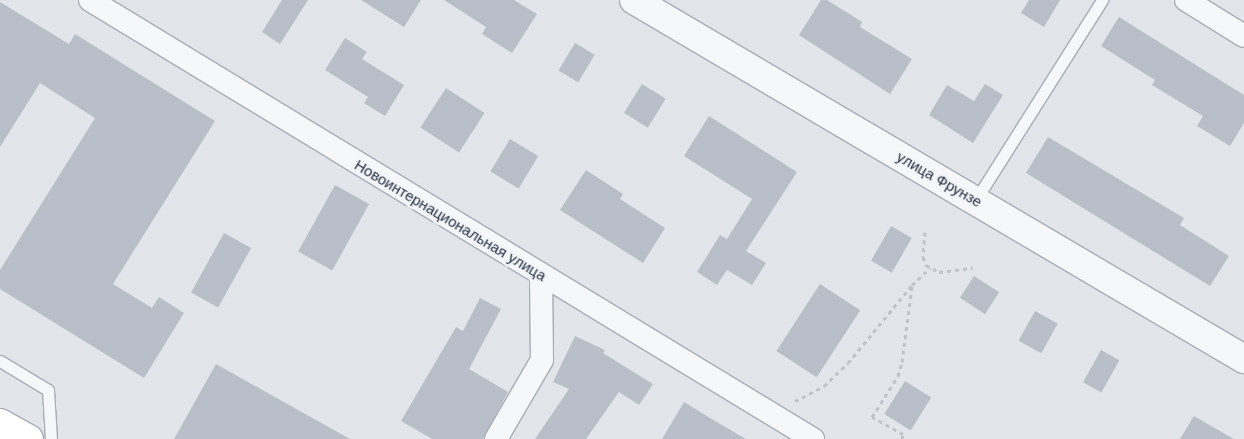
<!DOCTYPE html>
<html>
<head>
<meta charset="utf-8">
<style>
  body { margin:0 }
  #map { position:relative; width:1244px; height:439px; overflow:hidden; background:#e2e6eb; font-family:"DM Sans",sans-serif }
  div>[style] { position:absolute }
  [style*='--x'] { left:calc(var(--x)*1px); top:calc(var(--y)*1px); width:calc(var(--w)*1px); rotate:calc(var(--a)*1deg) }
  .building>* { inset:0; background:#b9bfc9; transform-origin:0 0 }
  .path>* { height:3px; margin-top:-1.5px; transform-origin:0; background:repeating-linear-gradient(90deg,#c0c4ca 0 4px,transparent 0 8px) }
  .roads { filter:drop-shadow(1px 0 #a7adb6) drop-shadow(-1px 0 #a7adb6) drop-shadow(0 1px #a7adb6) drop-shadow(0 -1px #a7adb6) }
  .service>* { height:11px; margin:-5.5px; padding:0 5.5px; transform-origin:5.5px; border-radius:5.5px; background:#f5f7f9 }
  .minor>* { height:22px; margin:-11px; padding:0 11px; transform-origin:11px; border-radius:11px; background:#f5f7f9 }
  .tertiary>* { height:28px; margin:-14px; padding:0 14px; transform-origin:14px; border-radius:14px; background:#f5f7f9 }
  .primary>* { height:28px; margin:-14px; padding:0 14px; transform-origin:14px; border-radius:14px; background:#fff }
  span { translate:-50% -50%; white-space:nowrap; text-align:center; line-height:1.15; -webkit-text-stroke:5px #f2f5f8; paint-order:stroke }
  .street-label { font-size:15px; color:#293344 }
</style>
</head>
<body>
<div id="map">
  <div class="building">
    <i style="clip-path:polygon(282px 0,308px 0,280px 44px,262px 32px)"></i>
    <i style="clip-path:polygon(361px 0,421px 0,404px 27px)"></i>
    <i style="clip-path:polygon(444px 0,514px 0,537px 14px,512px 53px,482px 34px,486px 27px)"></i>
    <i style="clip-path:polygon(821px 0,827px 0,862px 22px,860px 27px,912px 59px,890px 94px,799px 35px)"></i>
    <i style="clip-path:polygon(1029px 0,1060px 0,1044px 27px,1021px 13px)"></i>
    <i style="clip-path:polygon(0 2px,69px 44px,75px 34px,215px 121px,113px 284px,152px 308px,159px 297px,184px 313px,144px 378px,0 289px,0 270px,95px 118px,40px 83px,0 147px)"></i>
    <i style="clip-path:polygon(1119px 17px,1244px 95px,1244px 123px,1230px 146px,1197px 126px,1203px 116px,1152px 85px,1155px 80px,1101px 46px)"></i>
    <i style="clip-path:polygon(345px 38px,367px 52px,362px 59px,404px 85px,385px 116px,364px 103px,368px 97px,325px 70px)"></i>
    <i style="left:575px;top:43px;width:23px;height:32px;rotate:31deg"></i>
    <i style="left:642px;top:84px;width:28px;height:34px;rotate:32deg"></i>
    <i style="clip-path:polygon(985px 84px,1003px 95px,973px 143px,929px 115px,947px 85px,974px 101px)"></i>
    <i style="left:446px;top:88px;width:46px;height:47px;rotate:33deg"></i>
    <i style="clip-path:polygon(709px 116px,797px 172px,746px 251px,766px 263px,752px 285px,727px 270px,717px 285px,697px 272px,720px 235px,727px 239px,752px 199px,684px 156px)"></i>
    <i style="clip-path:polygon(1048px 137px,1184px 218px,1180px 225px,1229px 256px,1210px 286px,1026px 173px)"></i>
    <i style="left:510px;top:139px;width:33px;height:38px;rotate:31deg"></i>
    <i style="clip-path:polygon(586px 170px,623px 194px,620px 199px,665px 228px,643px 263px,560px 210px)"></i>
    <i style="left:335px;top:185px;width:39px;height:76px;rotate:29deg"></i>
    <i style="left:891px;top:226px;width:24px;height:40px;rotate:30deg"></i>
    <i style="left:224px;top:233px;width:31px;height:68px;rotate:29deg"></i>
    <i style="left:974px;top:276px;width:30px;height:26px;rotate:33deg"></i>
    <i style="left:820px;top:284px;width:48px;height:80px;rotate:33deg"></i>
    <i style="clip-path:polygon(480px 298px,501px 309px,469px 369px,508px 392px,483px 439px,432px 439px,401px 421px,456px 327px,463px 331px)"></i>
    <i style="left:1035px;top:311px;width:26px;height:34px;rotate:29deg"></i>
    <i style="clip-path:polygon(575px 336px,605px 350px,603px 353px,653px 384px,639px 405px,619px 392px,586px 439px,535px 439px,569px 389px,553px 382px)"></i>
    <i style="left:1101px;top:350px;width:21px;height:37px;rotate:29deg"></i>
    <i style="clip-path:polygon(216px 364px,350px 439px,174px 439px)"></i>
    <i style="left:905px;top:381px;width:31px;height:39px;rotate:32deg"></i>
    <i style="clip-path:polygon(684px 402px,715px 421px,746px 439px,662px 439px)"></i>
    <i style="clip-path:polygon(1194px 416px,1234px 439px,1180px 439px)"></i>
  </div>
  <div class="path">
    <i style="--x:925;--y:232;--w:25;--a:95"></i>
    <i style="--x:923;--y:257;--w:9;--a:69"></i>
    <i style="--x:926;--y:265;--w:15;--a:28"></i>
    <i style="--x:939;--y:272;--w:34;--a:-7"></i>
    <i style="--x:795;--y:401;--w:33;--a:-27"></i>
    <i style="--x:824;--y:386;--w:33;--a:-44"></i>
    <i style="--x:848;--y:363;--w:101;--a:-50.6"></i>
    <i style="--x:912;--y:285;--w:25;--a:-43"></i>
    <i style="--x:902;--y:439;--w:5;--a:-79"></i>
    <i style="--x:903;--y:434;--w:35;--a:-151"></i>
    <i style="--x:872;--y:417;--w:49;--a:-57.6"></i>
    <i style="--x:898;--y:376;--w:15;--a:-74"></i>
    <i style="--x:902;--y:362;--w:77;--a:-82.5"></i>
  </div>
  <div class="roads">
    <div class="service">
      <i style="--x:975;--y:201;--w:238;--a:-57.7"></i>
      <i style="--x:0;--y:361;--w:56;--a:31.1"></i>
      <i style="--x:48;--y:390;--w:49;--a:86.5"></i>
    </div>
    <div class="minor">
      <i style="--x:90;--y:0;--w:846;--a:31.27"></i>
      <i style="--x:1186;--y:0;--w:68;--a:31.8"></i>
      <i style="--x:496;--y:439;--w:91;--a:-59.8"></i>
      <i style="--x:542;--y:360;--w:84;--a:-90.7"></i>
    </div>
    <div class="tertiary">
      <i style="--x:634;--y:0;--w:708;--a:30.48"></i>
    </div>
    <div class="primary">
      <i style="--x:0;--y:423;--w:33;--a:29"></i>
    </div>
  </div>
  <div class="street-label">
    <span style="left:939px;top:180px;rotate:30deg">улица Фрунзе</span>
    <span style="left:450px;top:221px;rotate:31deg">Новоинтернациональная улица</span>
  </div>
</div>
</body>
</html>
